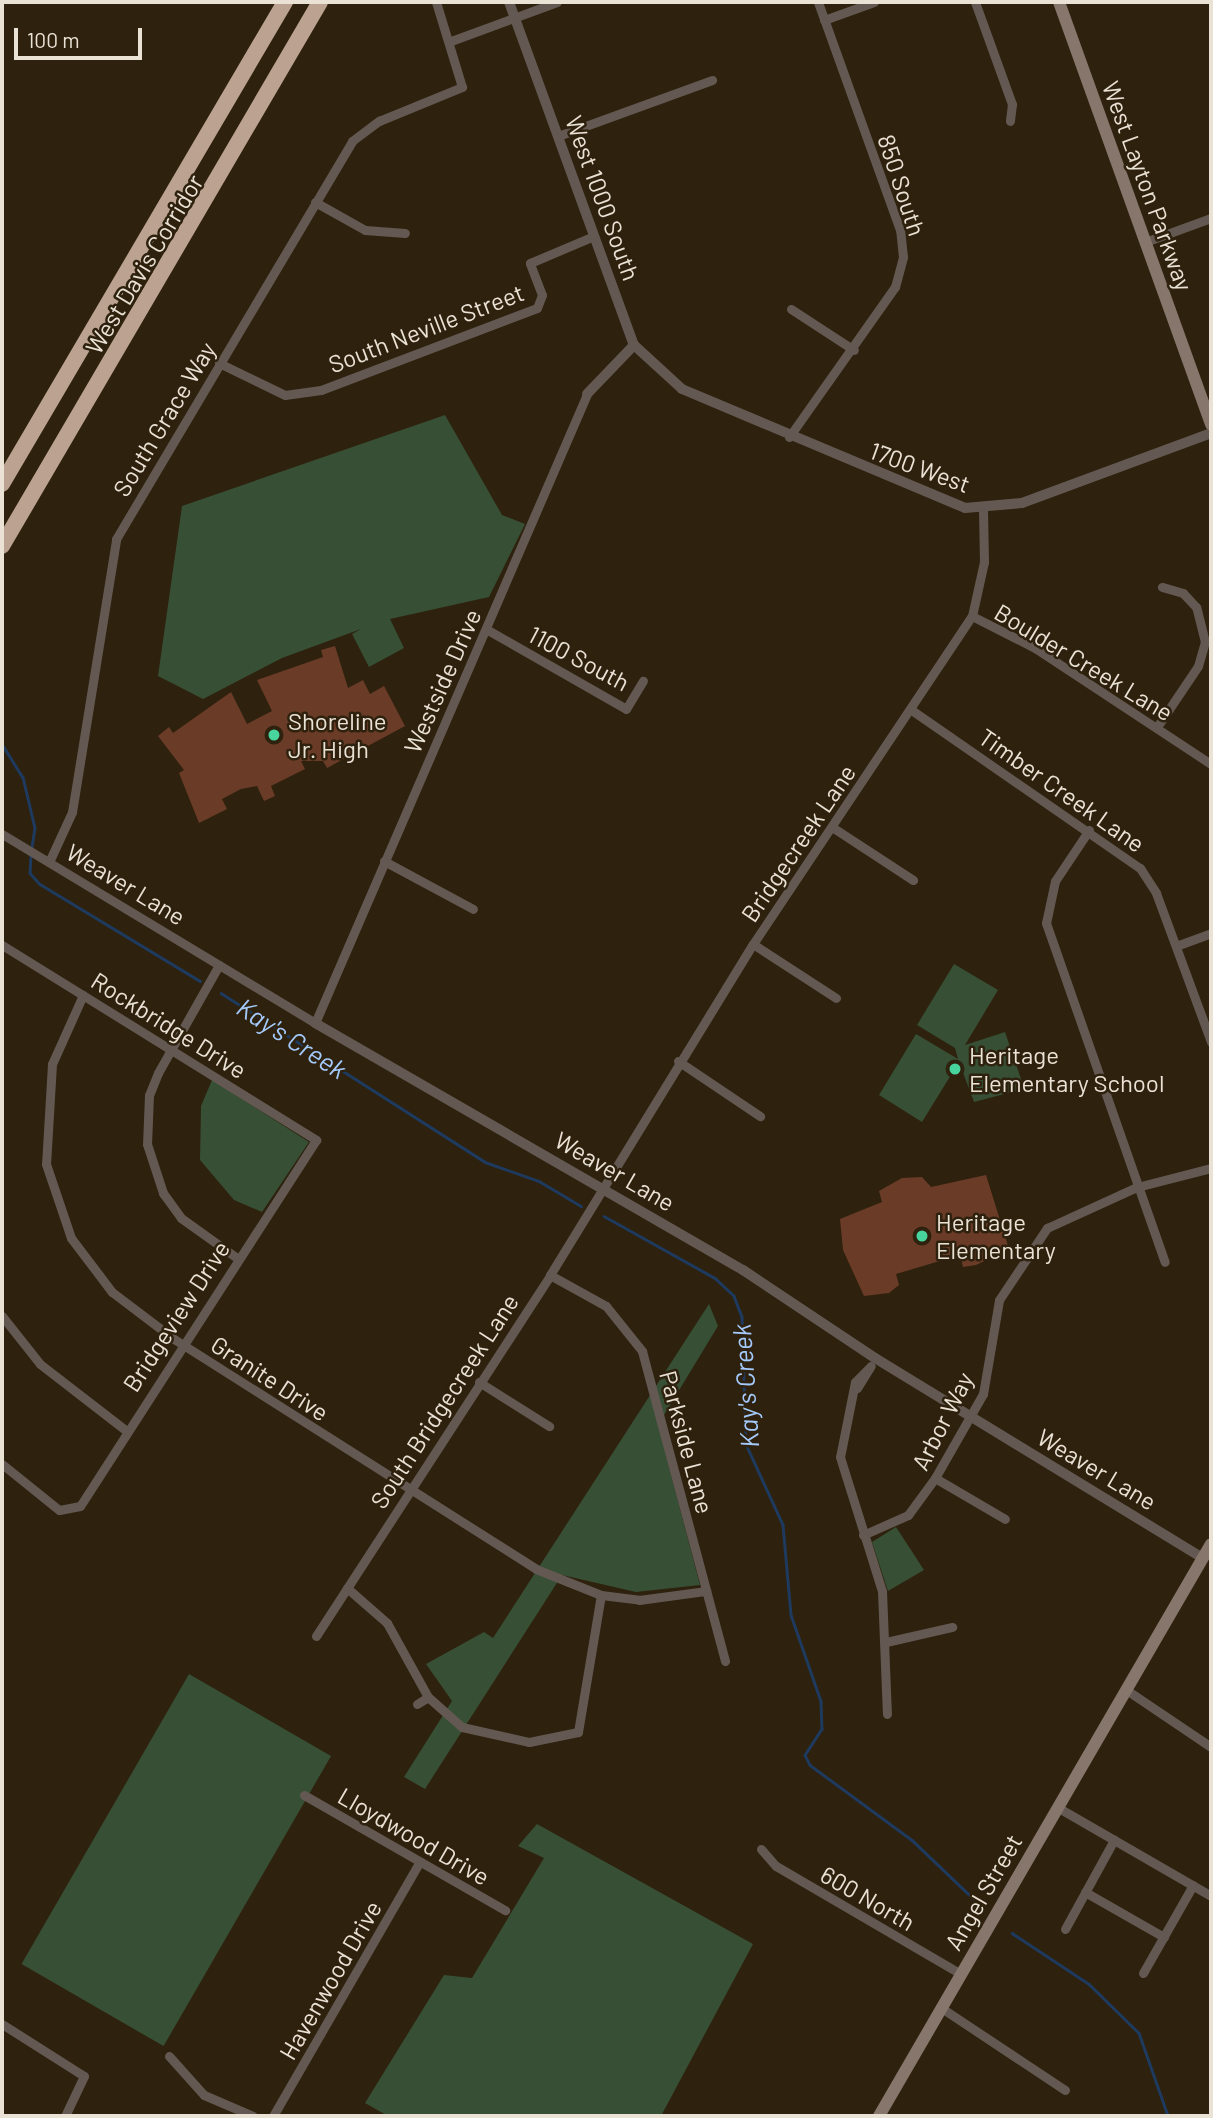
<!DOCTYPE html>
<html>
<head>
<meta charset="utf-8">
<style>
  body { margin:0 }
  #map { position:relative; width:1213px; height:2118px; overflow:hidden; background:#2e210d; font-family:Barlow,sans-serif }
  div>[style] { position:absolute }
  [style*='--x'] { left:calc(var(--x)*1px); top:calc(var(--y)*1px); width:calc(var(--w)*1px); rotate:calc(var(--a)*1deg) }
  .green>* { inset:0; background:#374f34; transform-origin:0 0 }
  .stream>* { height:2.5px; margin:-1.25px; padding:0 1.25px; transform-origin:1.25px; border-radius:1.25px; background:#1e3a5e }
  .building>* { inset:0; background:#6a3c28 }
  .minor>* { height:9px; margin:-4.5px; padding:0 4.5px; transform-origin:4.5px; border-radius:4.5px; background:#635952 }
  .tertiary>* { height:10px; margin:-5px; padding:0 5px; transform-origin:5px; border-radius:5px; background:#635952 }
  .secondary>* { height:12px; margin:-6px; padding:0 6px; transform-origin:6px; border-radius:6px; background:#87766c }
  .motorway>* { height:16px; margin:-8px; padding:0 8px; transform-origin:8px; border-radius:8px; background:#bba291 }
  .dots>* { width:19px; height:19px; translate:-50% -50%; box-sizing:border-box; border:4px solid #2e210d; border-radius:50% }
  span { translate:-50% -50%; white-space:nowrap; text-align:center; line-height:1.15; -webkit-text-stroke:5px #2e210d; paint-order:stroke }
  .street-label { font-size:24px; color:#ebe2d6 }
  .poi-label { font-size:24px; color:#ebe2d6 }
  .left { translate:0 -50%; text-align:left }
  .water-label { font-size:26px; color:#a4cafc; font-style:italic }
  .frame { position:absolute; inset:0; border:4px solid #ebe2d6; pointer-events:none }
  .scale { position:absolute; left:14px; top:28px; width:128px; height:32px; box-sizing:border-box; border:4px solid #ebe2d6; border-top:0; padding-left:9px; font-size:21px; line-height:24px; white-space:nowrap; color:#ebe2d6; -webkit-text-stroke:5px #2e210d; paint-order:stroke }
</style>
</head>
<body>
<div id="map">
  <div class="green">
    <i style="clip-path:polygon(445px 415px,502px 515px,525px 524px,489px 597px,390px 619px,404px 648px,369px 667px,352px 634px,361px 629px,282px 658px,203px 699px,158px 676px,182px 506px)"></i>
    <i style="clip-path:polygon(954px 964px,998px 990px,965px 1045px,1005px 1032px,1022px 1082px,1016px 1091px,974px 1102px,959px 1062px,922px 1122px,879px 1095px,916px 1034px,958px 1059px,955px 1048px,917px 1025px)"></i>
    <i style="clip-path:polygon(212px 1080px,309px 1142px,262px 1212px,234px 1200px,200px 1160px,201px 1106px)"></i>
    <i style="clip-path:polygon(709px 1304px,718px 1326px,658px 1425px,700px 1585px,636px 1592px,562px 1575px,425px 1789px,404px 1777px,452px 1701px,426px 1664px,484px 1632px,493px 1638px)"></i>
    <i style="clip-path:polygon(896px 1527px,924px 1570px,888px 1591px,872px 1542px)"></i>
    <i style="left:189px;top:1674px;width:164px;height:335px;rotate:30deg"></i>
    <i style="clip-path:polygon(537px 1824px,753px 1944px,661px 2116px,388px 2116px,365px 2103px,444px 1975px,472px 1978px,544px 1858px,518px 1846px)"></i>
  </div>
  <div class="stream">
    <i style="--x:2;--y:744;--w:39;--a:58"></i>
    <i style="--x:23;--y:777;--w:52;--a:76.8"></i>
    <i style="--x:35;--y:828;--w:20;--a:99"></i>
    <i style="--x:31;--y:855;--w:18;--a:93"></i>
    <i style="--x:30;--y:873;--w:15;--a:48"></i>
    <i style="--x:40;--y:884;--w:187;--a:31.2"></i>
    <i style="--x:221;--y:993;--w:313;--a:32.6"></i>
    <i style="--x:485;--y:1162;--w:57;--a:19.4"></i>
    <i style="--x:539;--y:1181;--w:49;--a:30.8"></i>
    <i style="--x:604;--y:1216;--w:127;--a:29.2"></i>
    <i style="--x:715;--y:1278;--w:26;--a:43"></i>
    <i style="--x:734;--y:1296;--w:22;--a:69"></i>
    <i style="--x:742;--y:1317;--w:127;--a:88.2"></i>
    <i style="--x:746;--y:1444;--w:89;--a:65.4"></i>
    <i style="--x:783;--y:1525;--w:90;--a:84.9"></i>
    <i style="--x:791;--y:1615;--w:91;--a:70.8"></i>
    <i style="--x:821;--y:1701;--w:28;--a:88"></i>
    <i style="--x:822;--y:1729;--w:31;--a:123"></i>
    <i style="--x:805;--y:1755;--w:11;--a:63"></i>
    <i style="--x:810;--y:1765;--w:127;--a:36.3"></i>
    <i style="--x:912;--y:1840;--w:95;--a:43.7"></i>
    <i style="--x:1012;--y:1933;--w:92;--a:33.5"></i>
    <i style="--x:1089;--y:1984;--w:70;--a:44.4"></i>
    <i style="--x:1139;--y:2033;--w:88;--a:70.7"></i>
  </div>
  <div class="building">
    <i style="clip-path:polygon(335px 646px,348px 688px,363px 680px,370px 694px,384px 686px,405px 726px,327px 768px,323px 761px,301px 761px,305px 769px,271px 786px,275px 796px,264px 801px,257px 786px,241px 789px,222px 799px,227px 809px,199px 823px,179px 773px,184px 770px,158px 736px,169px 727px,173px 733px,231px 692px,247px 724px,272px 711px,257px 680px,323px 657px,321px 650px)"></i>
    <i style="clip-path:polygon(986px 1175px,1009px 1249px,976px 1265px,963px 1267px,960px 1255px,896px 1274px,899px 1285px,889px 1293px,864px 1296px,843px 1250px,840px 1219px,882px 1202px,879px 1191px,902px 1178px,922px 1177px,931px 1187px)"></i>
  </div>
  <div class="minor">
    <i style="--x:975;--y:2;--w:109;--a:70.1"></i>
    <i style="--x:1012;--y:104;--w:17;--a:97"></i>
    <i style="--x:824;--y:20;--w:53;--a:-19.8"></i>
    <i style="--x:451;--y:41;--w:113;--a:-20.2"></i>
    <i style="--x:558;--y:136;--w:164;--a:-20"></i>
    <i style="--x:315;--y:202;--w:57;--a:29.2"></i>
    <i style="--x:365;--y:230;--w:40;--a:4.3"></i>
    <i style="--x:1145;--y:242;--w:70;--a:-20"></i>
    <i style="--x:791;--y:309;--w:75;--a:33.1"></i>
    <i style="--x:219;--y:363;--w:73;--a:25.9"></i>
    <i style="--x:285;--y:395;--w:36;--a:-8"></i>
    <i style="--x:321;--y:390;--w:231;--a:-20.8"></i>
    <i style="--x:537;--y:308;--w:14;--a:-69"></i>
    <i style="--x:542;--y:295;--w:34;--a:-111"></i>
    <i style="--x:530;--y:263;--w:69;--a:-22.9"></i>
    <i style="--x:789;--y:437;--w:184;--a:-54.8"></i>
    <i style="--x:895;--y:287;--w:31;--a:-75"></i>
    <i style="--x:903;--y:257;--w:27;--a:-96"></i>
    <i style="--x:900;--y:230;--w:242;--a:-109.8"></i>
    <i style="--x:972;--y:616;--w:71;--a:26.9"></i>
    <i style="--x:1035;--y:648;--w:211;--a:33.4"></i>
    <i style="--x:486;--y:629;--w:161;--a:29.7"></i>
    <i style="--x:626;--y:709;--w:33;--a:-59"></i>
    <i style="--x:910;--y:709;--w:280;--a:34.7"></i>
    <i style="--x:1140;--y:868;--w:30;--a:57"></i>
    <i style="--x:1156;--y:893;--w:159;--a:69.7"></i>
    <i style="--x:1157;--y:727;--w:73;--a:-56.1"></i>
    <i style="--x:1198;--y:666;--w:25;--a:-74"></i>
    <i style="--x:1205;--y:642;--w:36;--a:-104"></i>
    <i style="--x:1196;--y:607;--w:19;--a:-133"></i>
    <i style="--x:1183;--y:593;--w:22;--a:-164"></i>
    <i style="--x:832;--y:827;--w:97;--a:33.2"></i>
    <i style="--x:1089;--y:830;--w:61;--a:123.7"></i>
    <i style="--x:1055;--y:881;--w:43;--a:102.1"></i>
    <i style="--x:1046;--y:923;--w:359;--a:70.7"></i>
    <i style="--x:2;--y:834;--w:366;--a:31.1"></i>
    <i style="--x:315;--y:1023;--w:685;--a:-66.61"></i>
    <i style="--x:384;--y:861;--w:101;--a:28.3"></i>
    <i style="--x:49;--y:862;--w:55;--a:-65.3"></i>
    <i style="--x:72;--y:812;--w:277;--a:-80.8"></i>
    <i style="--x:116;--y:539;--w:463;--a:-59.3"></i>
    <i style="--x:352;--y:141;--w:34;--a:-37"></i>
    <i style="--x:379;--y:121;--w:90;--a:-22.3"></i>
    <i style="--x:462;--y:87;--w:89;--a:-107"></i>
    <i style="--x:753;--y:944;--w:99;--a:33"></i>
    <i style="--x:2;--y:945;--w:370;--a:31.8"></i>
    <i style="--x:316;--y:1140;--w:435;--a:122.8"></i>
    <i style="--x:80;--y:1506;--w:21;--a:169"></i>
    <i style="--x:59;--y:1510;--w:73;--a:-141.1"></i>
    <i style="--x:1176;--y:946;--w:37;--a:-20"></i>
    <i style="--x:219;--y:965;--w:124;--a:119.5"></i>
    <i style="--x:158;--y:1073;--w:24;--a:112"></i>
    <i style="--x:149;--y:1095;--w:49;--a:92.3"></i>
    <i style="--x:147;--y:1144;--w:52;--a:71.9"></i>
    <i style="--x:163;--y:1193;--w:31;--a:54"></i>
    <i style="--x:181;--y:1218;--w:69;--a:35.5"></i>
    <i style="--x:83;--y:995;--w:76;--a:114.2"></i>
    <i style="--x:52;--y:1064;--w:100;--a:93.4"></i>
    <i style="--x:46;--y:1164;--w:78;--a:71.3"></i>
    <i style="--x:71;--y:1238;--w:68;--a:52.8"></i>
    <i style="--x:112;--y:1292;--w:78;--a:37.2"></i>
    <i style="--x:174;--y:1339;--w:429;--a:32.4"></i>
    <i style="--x:536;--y:1569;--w:70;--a:21.8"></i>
    <i style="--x:601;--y:1595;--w:38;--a:7"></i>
    <i style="--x:639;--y:1600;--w:68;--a:-7.7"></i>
    <i style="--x:678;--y:1061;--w:99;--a:33.9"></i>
    <i style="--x:550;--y:1275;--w:64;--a:29"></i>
    <i style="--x:606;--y:1306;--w:58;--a:51.3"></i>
    <i style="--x:642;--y:1351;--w:321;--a:75"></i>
    <i style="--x:2;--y:1316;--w:61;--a:51.6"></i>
    <i style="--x:40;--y:1364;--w:106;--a:37.7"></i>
    <i style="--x:869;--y:1368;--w:20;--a:135"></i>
    <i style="--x:855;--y:1382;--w:76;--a:101.3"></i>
    <i style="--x:840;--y:1457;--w:140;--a:72.6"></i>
    <i style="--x:882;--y:1591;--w:123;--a:87.7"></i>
    <i style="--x:479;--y:1382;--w:83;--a:32.2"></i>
    <i style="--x:857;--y:1388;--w:26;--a:-58"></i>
    <i style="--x:935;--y:1478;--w:81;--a:30.4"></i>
    <i style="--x:863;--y:1535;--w:49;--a:-24"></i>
    <i style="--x:908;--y:1515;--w:46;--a:-53.9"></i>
    <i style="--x:935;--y:1478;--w:97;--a:-60.3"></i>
    <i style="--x:983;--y:1394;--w:95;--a:-80.3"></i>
    <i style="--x:999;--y:1300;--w:87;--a:-56.3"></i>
    <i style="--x:1047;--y:1228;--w:99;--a:-24.5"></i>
    <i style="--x:1137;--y:1187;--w:76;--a:-14.4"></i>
    <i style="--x:347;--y:1588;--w:53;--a:41.2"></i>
    <i style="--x:387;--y:1623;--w:85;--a:61"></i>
    <i style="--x:428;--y:1697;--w:45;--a:41.4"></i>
    <i style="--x:462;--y:1727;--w:69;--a:12.6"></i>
    <i style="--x:529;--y:1742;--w:50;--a:-11.5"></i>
    <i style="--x:578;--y:1732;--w:139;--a:-80.5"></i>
    <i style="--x:316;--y:1636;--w:430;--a:-57"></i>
    <i style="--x:550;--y:1275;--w:388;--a:-58.5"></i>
    <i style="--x:753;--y:944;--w:394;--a:-56.3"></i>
    <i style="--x:972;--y:616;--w:55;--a:-77.5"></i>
    <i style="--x:984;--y:562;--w:53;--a:-91.1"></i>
    <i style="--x:886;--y:1642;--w:68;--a:-12.8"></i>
    <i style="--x:1125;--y:1689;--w:104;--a:34"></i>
    <i style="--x:417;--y:1704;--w:13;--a:-32"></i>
    <i style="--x:304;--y:1795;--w:232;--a:29.8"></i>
    <i style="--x:1057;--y:1807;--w:178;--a:30"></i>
    <i style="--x:761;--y:1849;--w:23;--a:49"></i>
    <i style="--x:776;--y:1866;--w:212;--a:30.3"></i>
    <i style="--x:1085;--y:1892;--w:91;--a:29.7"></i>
    <i style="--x:1065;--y:1929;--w:102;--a:-61.2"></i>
    <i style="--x:1143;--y:1973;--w:101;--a:-60.4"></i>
    <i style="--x:940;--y:2007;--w:150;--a:33.6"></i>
    <i style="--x:2;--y:2024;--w:97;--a:32.4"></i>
    <i style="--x:84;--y:2076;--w:44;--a:115.4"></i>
    <i style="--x:169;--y:2056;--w:52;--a:48.1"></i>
    <i style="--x:204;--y:2095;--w:53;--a:23.2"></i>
    <i style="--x:273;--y:2116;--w:292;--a:-60"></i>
  </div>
  <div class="tertiary">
    <i style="--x:509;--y:2;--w:365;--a:70"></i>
    <i style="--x:634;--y:345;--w:65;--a:42.5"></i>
    <i style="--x:682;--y:389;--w:307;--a:22.8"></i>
    <i style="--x:965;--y:508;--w:57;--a:-5"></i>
    <i style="--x:1022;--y:503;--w:202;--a:-20.3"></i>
    <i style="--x:587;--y:394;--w:68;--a:-46.2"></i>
    <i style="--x:315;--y:1023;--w:494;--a:30"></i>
    <i style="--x:743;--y:1270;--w:159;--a:33.7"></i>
    <i style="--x:875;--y:1358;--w:381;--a:31.4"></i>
  </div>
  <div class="secondary">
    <i style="--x:1059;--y:2;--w:449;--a:70.2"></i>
    <i style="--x:879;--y:2116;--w:661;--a:-59.87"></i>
  </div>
  <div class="motorway">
    <i style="--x:2;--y:484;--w:559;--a:-59.58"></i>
    <i style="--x:2;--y:546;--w:630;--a:-59.69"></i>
  </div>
  <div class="dots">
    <i style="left:274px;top:735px;background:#47d49d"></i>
    <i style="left:955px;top:1069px;background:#47d49d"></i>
    <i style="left:922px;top:1236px;background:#47d49d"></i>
  </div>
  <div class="street-label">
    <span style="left:902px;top:185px;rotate:72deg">850 South</span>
    <span style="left:1148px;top:186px;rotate:70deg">West Layton Parkway</span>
    <span style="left:603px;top:198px;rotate:70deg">West 1000 South</span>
    <span style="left:144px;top:264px;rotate:-59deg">West Davis Corridor</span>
    <span style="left:426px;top:328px;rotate:-21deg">South Neville Street</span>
    <span style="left:164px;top:419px;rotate:-59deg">South Grace Way</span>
    <span style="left:920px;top:467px;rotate:20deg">1700 West</span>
    <span style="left:579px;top:658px;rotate:28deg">1100 South</span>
    <span style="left:1084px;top:662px;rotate:31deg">Boulder Creek Lane</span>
    <span style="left:442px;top:681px;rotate:-66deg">Westside Drive</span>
    <span style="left:1062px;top:790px;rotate:35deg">Timber Creek Lane</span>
    <span style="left:798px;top:843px;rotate:-56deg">Bridgecreek Lane</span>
    <span style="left:126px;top:884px;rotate:31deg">Weaver Lane</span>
    <span style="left:169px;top:1025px;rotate:32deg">Rockbridge Drive</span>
    <span style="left:615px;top:1171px;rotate:30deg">Weaver Lane</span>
    <span style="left:176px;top:1316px;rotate:-57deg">Bridgeview Drive</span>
    <span style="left:270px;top:1378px;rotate:33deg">Granite Drive</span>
    <span style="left:444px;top:1401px;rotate:-57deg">South Bridgecreek Lane</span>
    <span style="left:942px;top:1421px;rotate:-63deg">Arbor Way</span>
    <span style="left:687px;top:1442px;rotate:75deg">Parkside Lane</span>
    <span style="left:1097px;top:1469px;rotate:31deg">Weaver Lane</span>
    <span style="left:414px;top:1836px;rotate:30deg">Lloydwood Drive</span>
    <span style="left:983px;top:1892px;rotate:-60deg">Angel Street</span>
    <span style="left:868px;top:1898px;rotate:30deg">600 North</span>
    <span style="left:330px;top:1980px;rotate:-60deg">Havenwood Drive</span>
  </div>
  <div class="poi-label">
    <span class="left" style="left:288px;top:735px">Shoreline<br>Jr. High</span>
    <span class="left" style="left:969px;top:1069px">Heritage<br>Elementary School</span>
    <span class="left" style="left:936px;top:1236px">Heritage<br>Elementary</span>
  </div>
  <div class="water-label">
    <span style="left:292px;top:1038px;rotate:33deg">Kay's Creek</span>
    <span style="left:745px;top:1386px;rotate:-94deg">Kay's Creek</span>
  </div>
  <div class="frame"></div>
  <div class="scale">100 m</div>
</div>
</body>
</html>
